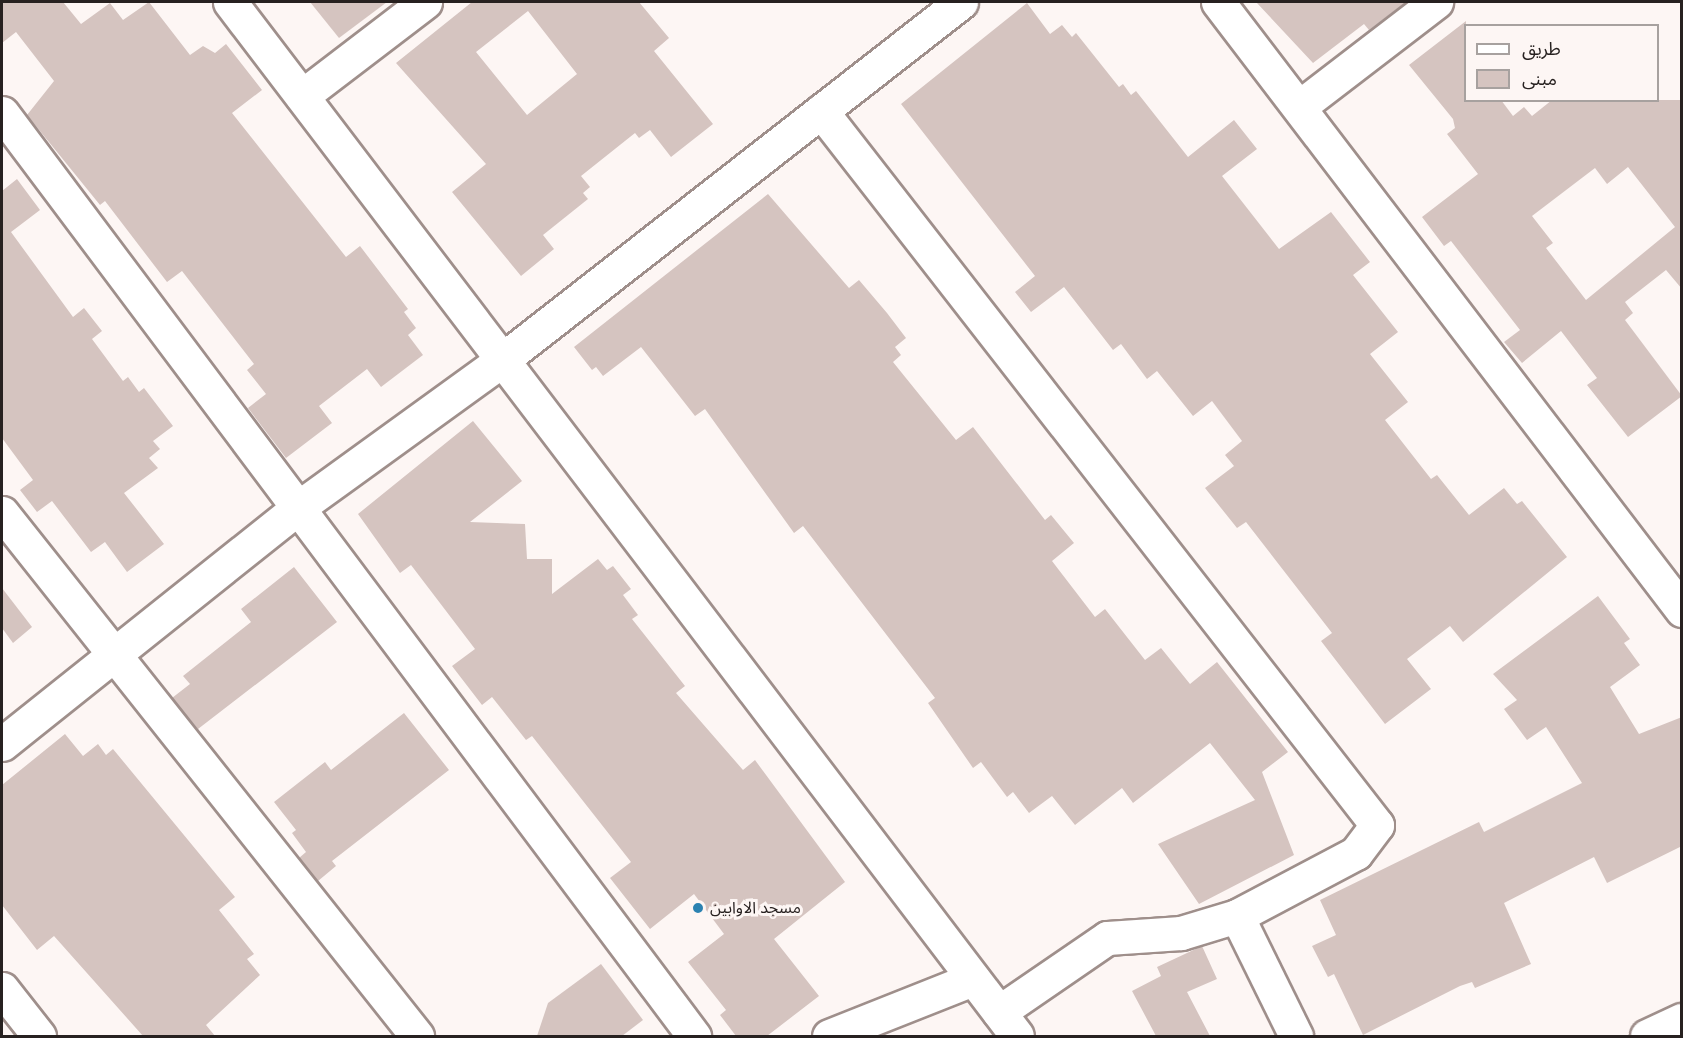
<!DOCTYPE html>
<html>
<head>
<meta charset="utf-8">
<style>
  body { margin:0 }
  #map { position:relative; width:1683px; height:1038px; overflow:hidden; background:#fdf6f4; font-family:"Varela Round","Noto Sans Arabic",sans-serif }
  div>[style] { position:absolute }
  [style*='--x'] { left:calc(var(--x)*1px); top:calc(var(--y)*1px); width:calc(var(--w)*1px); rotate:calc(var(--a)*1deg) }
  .building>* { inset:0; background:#d5c4c0 }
  .roads { filter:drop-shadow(2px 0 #9f8f8b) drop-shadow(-2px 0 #9f8f8b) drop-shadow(0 2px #9f8f8b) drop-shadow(0 -2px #9f8f8b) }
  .street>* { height:33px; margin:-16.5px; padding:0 16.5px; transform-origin:16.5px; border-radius:16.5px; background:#fff }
  .highway>* { height:33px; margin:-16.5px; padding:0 16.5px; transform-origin:16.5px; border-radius:16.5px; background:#fff }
  .dots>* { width:16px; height:16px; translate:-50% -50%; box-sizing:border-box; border:3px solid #fdf6f4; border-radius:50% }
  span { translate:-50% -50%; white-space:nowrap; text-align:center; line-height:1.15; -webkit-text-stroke:6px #fdf6f4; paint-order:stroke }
  .poi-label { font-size:16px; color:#272120 }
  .left { translate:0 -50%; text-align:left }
  .frame { position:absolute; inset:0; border:3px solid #272120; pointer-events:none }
  .legend { position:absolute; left:1464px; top:24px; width:195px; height:78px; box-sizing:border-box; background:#fdf6f4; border:2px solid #a7a19f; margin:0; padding:8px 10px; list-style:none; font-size:18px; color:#272120 }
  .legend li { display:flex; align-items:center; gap:12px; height:30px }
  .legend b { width:30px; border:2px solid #a7a19f }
</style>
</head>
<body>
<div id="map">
  <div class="building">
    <i style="clip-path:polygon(2px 2px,63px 2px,81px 24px,110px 3px,123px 20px,149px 2px,190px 55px,203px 46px,215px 53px,226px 44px,262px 90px,232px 113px,346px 257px,360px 246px,408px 309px,404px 312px,416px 328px,408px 335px,423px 355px,381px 387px,367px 369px,319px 406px,332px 423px,286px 458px,248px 408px,266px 394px,247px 370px,254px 364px,182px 271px,167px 282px,105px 201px,100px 205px,27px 115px,54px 81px,16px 32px,2px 43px)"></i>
    <i style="clip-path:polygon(310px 2px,387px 2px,339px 38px)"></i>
    <i style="clip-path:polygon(evenodd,472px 2px,639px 2px,669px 38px,654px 51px,713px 124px,671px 157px,650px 130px,639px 138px,635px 133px,581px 176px,590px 187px,583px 193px,588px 199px,543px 235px,554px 249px,521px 276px,452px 192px,486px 164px,396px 63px,472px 2px,528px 11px,577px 74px,527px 115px,476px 52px,528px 11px)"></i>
    <i style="clip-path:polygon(1256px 2px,1406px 2px,1369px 30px,1364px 24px,1313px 63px)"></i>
    <i style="clip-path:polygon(1027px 3px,1050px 34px,1062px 25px,1072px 37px,1076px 33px,1119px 87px,1123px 84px,1131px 95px,1136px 91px,1188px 157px,1234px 120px,1257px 149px,1222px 176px,1279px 249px,1331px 212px,1370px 262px,1353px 275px,1398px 332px,1370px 354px,1408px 402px,1385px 420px,1431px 479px,1437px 475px,1469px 515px,1504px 488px,1517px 504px,1522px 501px,1567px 557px,1463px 642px,1450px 626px,1407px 659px,1431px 689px,1385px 724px,1321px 641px,1332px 633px,1246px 522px,1237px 528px,1205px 488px,1234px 466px,1225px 455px,1242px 441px,1212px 401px,1193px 416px,1157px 371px,1147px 379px,1121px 344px,1113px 350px,1064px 287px,1031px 312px,1015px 292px,1035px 276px,901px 104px)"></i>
    <i style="clip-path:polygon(evenodd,1466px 21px,1466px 100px,1501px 100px,1513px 116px,1524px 107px,1532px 116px,1552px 100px,1682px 100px,1682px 289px,1666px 270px,1625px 302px,1633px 313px,1625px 320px,1682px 396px,1628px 437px,1587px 385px,1597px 378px,1561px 331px,1522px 363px,1504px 342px,1520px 330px,1451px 241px,1444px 246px,1422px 217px,1478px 174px,1447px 134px,1455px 128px,1453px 119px,1409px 65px,1466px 21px,1628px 167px,1675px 227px,1586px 300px,1546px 248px,1553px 243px,1532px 216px,1595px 168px,1607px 184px,1628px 167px)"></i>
    <i style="clip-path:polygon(17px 179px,40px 210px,11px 232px,73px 317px,84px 308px,102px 331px,92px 339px,123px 381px,128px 377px,139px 392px,144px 388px,173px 426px,153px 441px,160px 449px,149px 458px,158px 468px,124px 493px,164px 544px,127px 572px,105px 542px,91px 552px,52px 501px,37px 512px,20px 490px,33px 480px,2px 438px,2px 191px)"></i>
    <i style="clip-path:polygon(768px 194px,849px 288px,859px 280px,887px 313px,906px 338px,895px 347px,901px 355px,893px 362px,956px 440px,973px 427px,1045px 520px,1051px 515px,1074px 543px,1052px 561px,1095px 617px,1105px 609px,1145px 660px,1161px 648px,1190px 684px,1217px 662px,1288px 752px,1262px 772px,1294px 855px,1199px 904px,1158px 844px,1255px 800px,1210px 743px,1133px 803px,1122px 788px,1075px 825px,1052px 796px,1029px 813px,1013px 792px,1007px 797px,981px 762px,973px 768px,928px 703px,935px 698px,803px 526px,794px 533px,705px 409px,695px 416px,641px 347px,603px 376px,596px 367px,592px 370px,574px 347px)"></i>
    <i style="clip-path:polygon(473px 421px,522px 481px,470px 522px,525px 524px,527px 559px,552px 559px,552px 594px,598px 559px,607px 570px,613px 566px,631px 589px,623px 595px,638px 615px,632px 619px,685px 686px,676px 693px,743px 770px,755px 760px,845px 882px,774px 939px,819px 996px,767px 1036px,736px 1036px,720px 1015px,726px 1010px,688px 962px,724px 934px,694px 894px,650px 929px,610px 878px,631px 862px,532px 736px,526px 740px,492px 697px,482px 705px,452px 666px,475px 649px,411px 565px,400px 573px,358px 514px)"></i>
    <i style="clip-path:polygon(294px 567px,337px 622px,198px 729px,172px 698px,190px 684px,183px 676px,251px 622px,241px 609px)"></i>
    <i style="clip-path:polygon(2px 588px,32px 627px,13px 643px,2px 628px)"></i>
    <i style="clip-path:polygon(1598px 596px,1630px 639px,1624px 643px,1640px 665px,1610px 687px,1639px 734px,1682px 717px,1682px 846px,1607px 883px,1594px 857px,1504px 903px,1531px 964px,1475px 988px,1472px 982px,1460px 986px,1363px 1035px,1334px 974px,1328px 977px,1312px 946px,1336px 935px,1320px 900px,1479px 822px,1484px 832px,1582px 783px,1546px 727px,1527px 740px,1504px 709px,1517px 700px,1493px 674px)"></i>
    <i style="clip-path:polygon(404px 713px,449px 770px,332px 861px,336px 866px,318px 881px,299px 858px,306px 852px,292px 833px,296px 830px,274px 802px,325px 762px,331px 770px)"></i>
    <i style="clip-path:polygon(65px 734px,83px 756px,98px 744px,106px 755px,113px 749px,235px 897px,219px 910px,254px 954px,247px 959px,260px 975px,206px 1025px,215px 1036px,143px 1036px,54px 936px,37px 950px,2px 905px,2px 785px)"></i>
    <i style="clip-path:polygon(1202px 946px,1217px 979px,1187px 992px,1210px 1036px,1156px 1036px,1132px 991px,1161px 976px,1157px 967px)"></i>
    <i style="clip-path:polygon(601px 964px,643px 1020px,622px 1036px,537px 1036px,548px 1003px)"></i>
  </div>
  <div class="roads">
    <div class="street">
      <i style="--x:230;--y:2;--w:1299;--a:52.72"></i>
      <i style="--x:1218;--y:2;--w:765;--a:52.65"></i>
      <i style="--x:302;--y:96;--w:155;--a:-37.4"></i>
      <i style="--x:1299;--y:107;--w:173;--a:-37.5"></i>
      <i style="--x:821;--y:111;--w:905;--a:52.09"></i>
      <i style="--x:1377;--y:825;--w:35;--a:127"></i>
      <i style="--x:1356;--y:853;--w:135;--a:152.1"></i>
      <i style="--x:1237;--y:916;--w:59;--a:163.1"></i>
      <i style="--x:1181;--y:933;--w:74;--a:176.1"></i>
      <i style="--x:1107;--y:938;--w:131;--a:145.6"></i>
      <i style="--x:2;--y:113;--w:1154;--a:53.14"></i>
      <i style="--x:2;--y:513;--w:668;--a:51.57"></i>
      <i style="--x:2;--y:744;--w:375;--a:-38.6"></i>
      <i style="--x:295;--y:510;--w:256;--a:-35.9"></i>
      <i style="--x:502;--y:360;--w:582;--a:-37.95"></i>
      <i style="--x:1237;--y:916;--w:134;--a:63.8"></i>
      <i style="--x:2;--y:989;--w:60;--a:51.8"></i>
      <i style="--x:829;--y:1036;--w:155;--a:-21.6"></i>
    </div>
    <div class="highway">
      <i style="--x:1647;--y:1036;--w:38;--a:-25"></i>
    </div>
  </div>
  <div class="dots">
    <i style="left:698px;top:908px;background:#2b82b1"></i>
  </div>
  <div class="poi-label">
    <span class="left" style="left:710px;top:908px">مسجد الاوابين</span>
  </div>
  <div class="frame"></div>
  <ul class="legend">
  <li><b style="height:8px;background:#fff"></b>طريق</li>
  <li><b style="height:16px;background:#d5c4c0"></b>مبنى</li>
  </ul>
</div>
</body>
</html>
